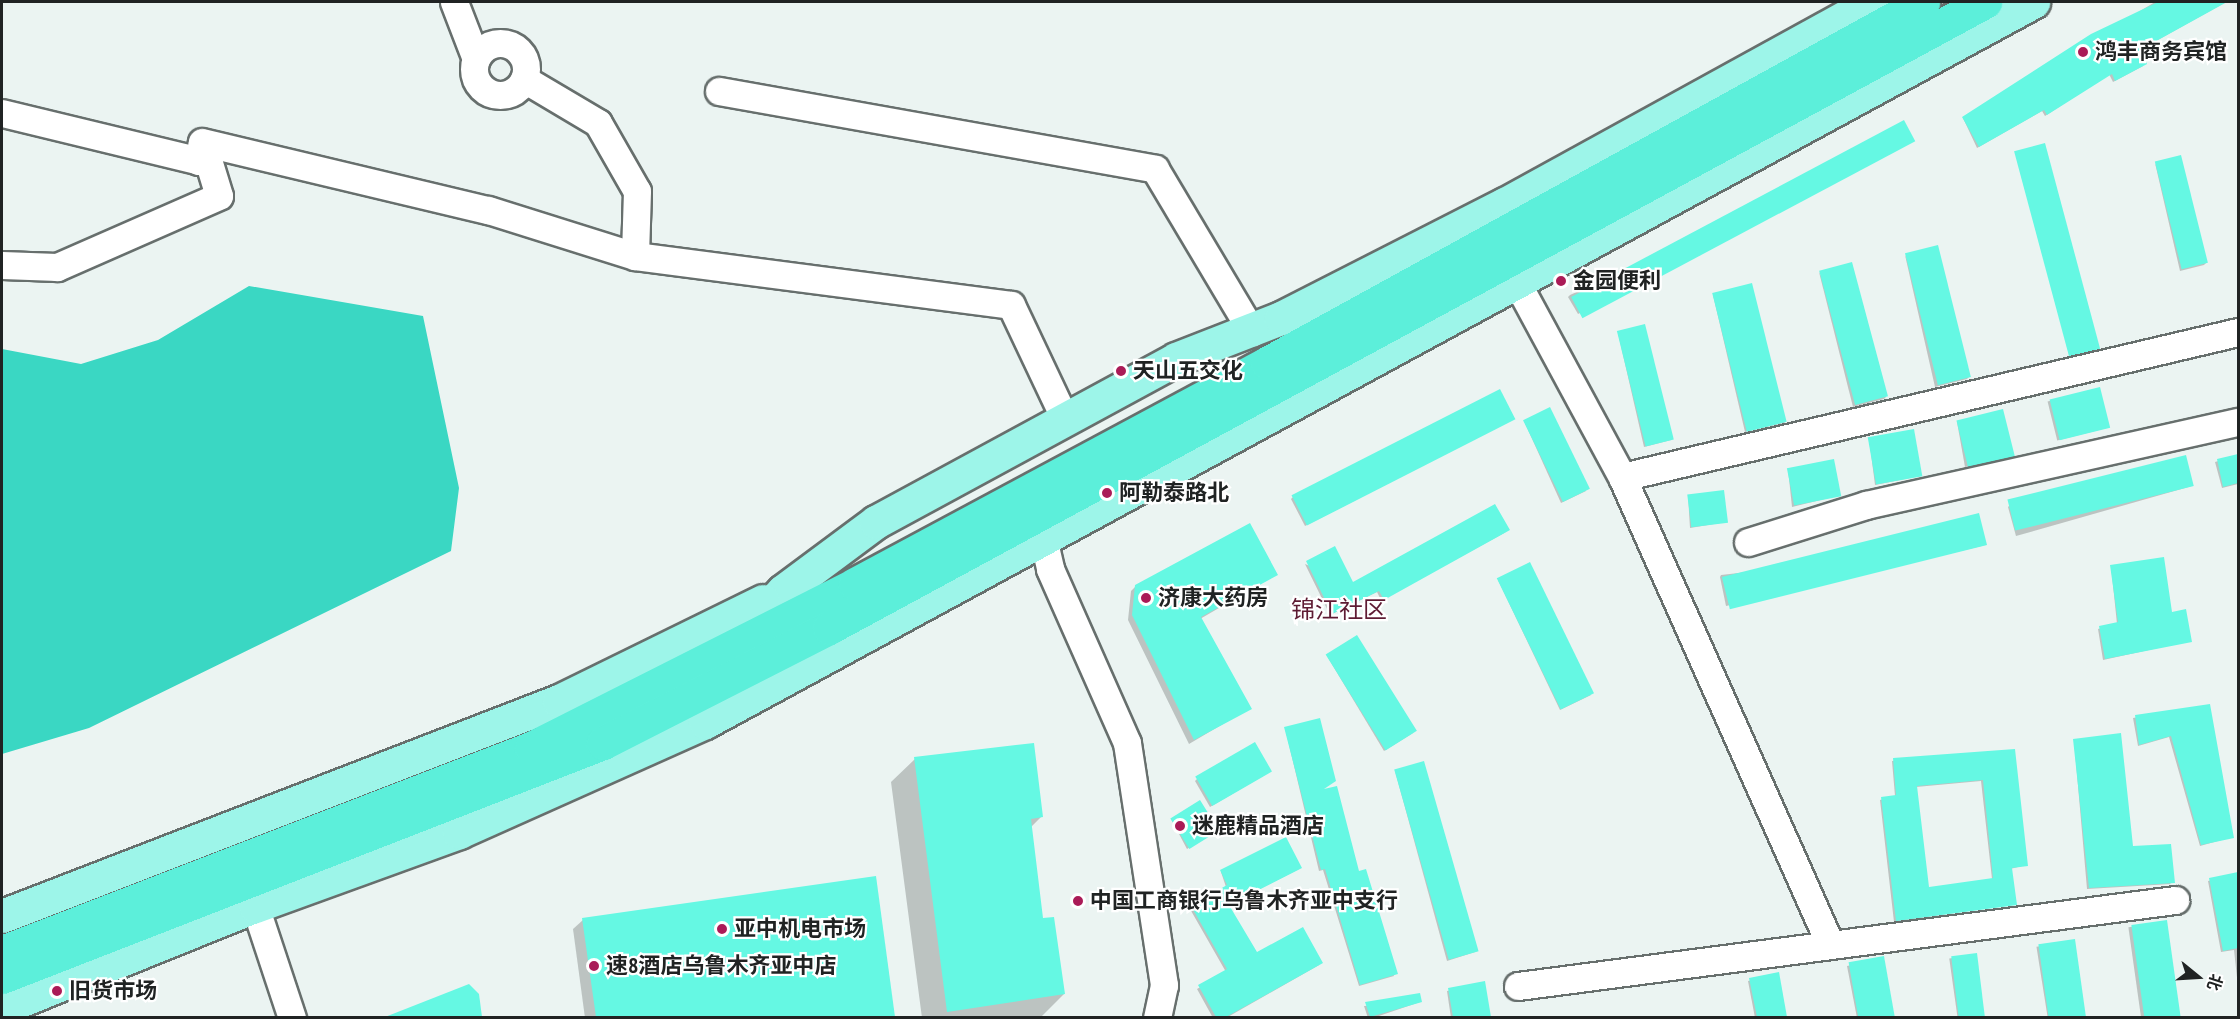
<!DOCTYPE html>
<html>
<head>
<meta charset="utf-8">
<style>
  body { margin:0 }
  #map { position:relative; width:2240px; height:1019px; overflow:hidden; background:#ebf4f2; font-family:"PT Sans Narrow","Noto Sans SC",sans-serif }
  div>[style] { position:absolute }
  [style*='--x'] { left:calc(var(--x)*1px); top:calc(var(--y)*1px); width:calc(var(--w)*1px); rotate:calc(var(--a)*1deg) }
  .forest>* { inset:0; background:#3ad7c3 }
  .shadow>* { inset:0; background:#0003; transform-origin:0 0 }
  .building>* { inset:0; background:#65f8e3; transform-origin:0 0 }
  .roads { filter:drop-shadow(2px 0 #676f6d) drop-shadow(-2px 0 #676f6d) drop-shadow(0 2px #676f6d) drop-shadow(0 -2px #676f6d) }
  .minor>* { height:27px; margin:-13.5px; padding:0 13.5px; transform-origin:13.5px; border-radius:13.5px; background:#fff }
  .minor>.ring { margin:-13.5px; padding:0; box-sizing:content-box; background:none; border:27px solid #fff; border-radius:50% }
  .major>* { height:33px; margin:-16.5px; padding:0 16.5px; transform-origin:16.5px; border-radius:16.5px; background:#9df5e9 }
  .highway>* { height:33px; margin:-16.5px; padding:0 16.5px; transform-origin:16.5px; border-radius:16.5px; background:#5cefda }
  .dots>* { width:16px; height:16px; translate:-50% -50%; box-sizing:border-box; border:3px solid #fff; border-radius:50% }
  span { translate:-50% -50%; white-space:nowrap; text-align:center; line-height:1.15; -webkit-text-stroke:4.5px #fff; paint-order:stroke }
  .poi-label { font-size:22px; color:#202323; font-weight:700 }
  .left { translate:0 -50%; text-align:left }
  .neighbourhood-label { font-size:24px; color:#5e1b33 }
  .frame { position:absolute; inset:0; border:3px solid #202323; pointer-events:none }
  .north { position:absolute; left:2168px; top:947px; width:60px; height:60px; -webkit-text-stroke:4px #fff; paint-order:stroke; rotate:108deg; font-size:16px; font-weight:700; line-height:24px; text-align:center; color:#202323 }
  .north::after { content:''; display:block; margin:auto; width:21px; height:27px; background:#202323; clip-path:polygon(50% 0,100% 100%,50% 72%,0 100%) }
</style>
</head>
<body>
<div id="map">
  <div class="forest">
    <i style="clip-path:polygon(249px 286px,423px 316px,459px 488px,451px 551px,89px 728px,2px 754px,2px 349px,81px 364px,158px 340px)"></i>
  </div>
  <div class="shadow">
    <i style="clip-path:polygon(2155px 2px,2226px 2px,2138px 51px,2143px 66px,2113px 82px,2109px 74px,2045px 116px,2042px 111px,1977px 148px,1963px 118px)"></i>
    <i style="clip-path:polygon(1913px 141px,1578px 314px,1568px 297px,1570px 295px)"></i>
    <i style="clip-path:polygon(2015px 152px,2099px 348px,2098px 349px,2070px 356px)"></i>
    <i style="clip-path:polygon(2155px 163px,2206px 263px,2204px 265px,2180px 271px)"></i>
    <i style="clip-path:polygon(1905px 255px,1969px 377px,1967px 379px,1935px 387px)"></i>
    <i style="clip-path:polygon(1819px 272px,1886px 397px,1884px 399px,1853px 407px)"></i>
    <i style="clip-path:polygon(1713px 295px,1786px 421px,1784px 423px,1745px 432px)"></i>
    <i style="clip-path:polygon(1618px 333px,1673px 438px,1671px 440px,1644px 447px)"></i>
    <i style="left:2098px;top:389px;width:40px;height:52px;rotate:76deg"></i>
    <i style="clip-path:polygon(1511px 420px,1305px 526px,1291px 499px,1293px 497px)"></i>
    <i style="clip-path:polygon(1524px 421px,1586px 491px,1561px 503px)"></i>
    <i style="clip-path:polygon(1957px 422px,2013px 455px,1965px 467px)"></i>
    <i style="clip-path:polygon(1869px 438px,1920px 476px,1875px 485px)"></i>
    <i style="clip-path:polygon(2238px 455px,2238px 484px,2222px 488px,2215px 462px)"></i>
    <i style="clip-path:polygon(1788px 469px,1837px 496px,1792px 507px)"></i>
    <i style="clip-path:polygon(2192px 486px,2016px 536px,2008px 507px,2010px 505px)"></i>
    <i style="clip-path:polygon(1688px 495px,1726px 522px,1690px 528px)"></i>
    <i style="clip-path:polygon(1506px 532px,1381px 600px,1377px 592px,1330px 615px,1305px 564px,1352px 584px)"></i>
    <i style="clip-path:polygon(1986px 545px,1726px 606px,1720px 577px,1721px 575px)"></i>
    <i style="clip-path:polygon(2111px 566px,2170px 614px,2190px 641px,2103px 660px,2098px 629px,2117px 624px)"></i>
    <i style="clip-path:polygon(1276px 575px,1200px 619px,1250px 708px,1189px 744px,1128px 620px,1131px 591px,1136px 586px)"></i>
    <i style="clip-path:polygon(1498px 580px,1591px 695px,1560px 710px)"></i>
    <i style="clip-path:polygon(1327px 656px,1413px 733px,1384px 751px)"></i>
    <i style="clip-path:polygon(2208px 705px,2232px 837px,2200px 846px,2169px 737px,2138px 746px,2133px 718px)"></i>
    <i style="clip-path:polygon(1285px 728px,1358px 873px,1394px 976px,1359px 986px,1323px 870px,1319px 871px)"></i>
    <i style="clip-path:polygon(2074px 740px,2132px 848px,2171px 884px,2087px 889px)"></i>
    <i style="clip-path:polygon(evenodd,2014px 751px,2026px 865px,2010px 869px,2015px 904px,1894px 922px,1880px 800px,1895px 796px,1892px 761px,2014px 751px,1981px 781px,1992px 879px,1928px 888px,1916px 787px,1981px 781px)"></i>
    <i style="clip-path:polygon(915px 759px,1041px 817px,1030px 828px,1042px 920px,1064px 994px,1040px 1018px,922px 1018px,891px 782px)"></i>
    <i style="clip-path:polygon(1395px 771px,1477px 951px,1475px 952px,1447px 961px)"></i>
    <i style="clip-path:polygon(1268px 773px,1210px 807px,1195px 781px,1197px 779px)"></i>
    <i style="clip-path:polygon(1171px 819px,1215px 831px,1187px 849px)"></i>
    <i style="clip-path:polygon(1299px 869px,1228px 905px,1257px 954px,1319px 965px,1226px 1018px,1213px 1018px,1197px 989px,1226px 972px,1190px 909px,1226px 887px,1221px 872px)"></i>
    <i style="clip-path:polygon(2238px 874px,2238px 987px,2234px 950px,2221px 952px,2208px 881px)"></i>
    <i style="clip-path:polygon(874px 878px,894px 1018px,585px 1018px,573px 929px,583px 920px)"></i>
    <i style="left:2166px;top:922px;width:97px;height:38px;rotate:82deg"></i>
    <i style="left:2073px;top:941px;width:78px;height:37px;rotate:81deg"></i>
    <i style="left:1975px;top:955px;width:64px;height:26px;rotate:82deg"></i>
    <i style="clip-path:polygon(1882px 958px,1894px 1018px,1857px 1018px,1847px 966px)"></i>
    <i style="clip-path:polygon(1777px 974px,1786px 1018px,1755px 1018px,1748px 981px)"></i>
    <i style="clip-path:polygon(1484px 983px,1490px 1018px,1451px 1018px,1447px 991px)"></i>
    <i style="clip-path:polygon(468px 986px,478px 995px,481px 1018px,391px 1018px)"></i>
    <i style="clip-path:polygon(1420px 1002px,1373px 1018px,1368px 1018px,1364px 1006px)"></i>
  </div>
  <div class="building">
    <i style="clip-path:polygon(2158px 2px,2227px 2px,2140px 50px,2147px 64px,2115px 81px,2112px 74px,2047px 115px,2044px 110px,1979px 147px,1962px 117px,2091px 34px)"></i>
    <i style="left:1904px;top:120px;width:24px;height:377px;rotate:62deg"></i>
    <i style="left:2045px;top:143px;width:213px;height:32px;rotate:75deg"></i>
    <i style="left:2181px;top:155px;width:111px;height:27px;rotate:76deg"></i>
    <i style="left:1938px;top:245px;width:136px;height:34px;rotate:76deg"></i>
    <i style="left:1852px;top:262px;width:139px;height:34px;rotate:75deg"></i>
    <i style="left:1752px;top:283px;width:143px;height:41px;rotate:76deg"></i>
    <i style="left:1645px;top:324px;width:119px;height:29px;rotate:76deg"></i>
    <i style="left:2100px;top:387px;width:42px;height:52px;rotate:76deg"></i>
    <i style="left:1500px;top:389px;width:34px;height:234px;rotate:63deg"></i>
    <i style="left:1550px;top:407px;width:91px;height:30px;rotate:64deg"></i>
    <i style="left:2003px;top:409px;width:49px;height:48px;rotate:76deg"></i>
    <i style="left:1914px;top:429px;width:48px;height:47px;rotate:80deg"></i>
    <i style="clip-path:polygon(2238px 454px,2238px 483px,2223px 487px,2217px 459px)"></i>
    <i style="left:2186px;top:455px;width:32px;height:184px;rotate:76deg"></i>
    <i style="left:1834px;top:459px;width:38px;height:48px;rotate:79deg"></i>
    <i style="left:1724px;top:490px;width:33px;height:37px;rotate:83deg"></i>
    <i style="clip-path:polygon(1495px 504px,1510px 530px,1384px 600px,1379px 591px,1332px 614px,1306px 561px,1335px 546px,1353px 582px)"></i>
    <i style="left:1979px;top:513px;width:33px;height:265px;rotate:76deg"></i>
    <i style="clip-path:polygon(1250px 523px,1278px 575px,1201px 617px,1252px 709px,1194px 740px,1132px 615px,1135px 585px)"></i>
    <i style="clip-path:polygon(2164px 557px,2172px 612px,2186px 609px,2192px 642px,2105px 659px,2099px 626px,2118px 622px,2110px 565px)"></i>
    <i style="left:1530px;top:562px;width:146px;height:37px;rotate:64deg"></i>
    <i style="left:1357px;top:635px;width:113px;height:37px;rotate:58deg"></i>
    <i style="clip-path:polygon(2210px 704px,2234px 838px,2201px 845px,2171px 736px,2139px 745px,2135px 715px)"></i>
    <i style="clip-path:polygon(1320px 718px,1336px 781px,1324px 789px,1337px 786px,1359px 871px,1366px 869px,1398px 974px,1360px 985px,1325px 869px,1321px 870px,1284px 727px)"></i>
    <i style="clip-path:polygon(2121px 733px,2133px 846px,2171px 844px,2175px 883px,2089px 888px,2073px 739px)"></i>
    <i style="left:1255px;top:742px;width:34px;height:69px;rotate:60deg"></i>
    <i style="clip-path:polygon(1034px 743px,1043px 817px,1031px 819px,1043px 918px,1054px 917px,1065px 994px,947px 1012px,914px 757px)"></i>
    <i style="clip-path:polygon(evenodd,2015px 749px,2028px 866px,2012px 868px,2017px 905px,1896px 921px,1881px 797px,1896px 795px,1893px 758px,2015px 749px,1983px 780px,1993px 878px,1929px 887px,1917px 786px,1983px 780px)"></i>
    <i style="left:1424px;top:761px;width:198px;height:31px;rotate:74deg"></i>
    <i style="left:1200px;top:800px;width:36px;height:35px;rotate:58deg"></i>
    <i style="clip-path:polygon(1286px 837px,1302px 868px,1229px 905px,1257px 952px,1303px 927px,1323px 963px,1226px 1017px,1216px 1017px,1198px 985px,1227px 969px,1191px 906px,1227px 885px,1220px 870px)"></i>
    <i style="clip-path:polygon(2238px 872px,2238px 948px,2223px 951px,2209px 878px)"></i>
    <i style="clip-path:polygon(876px 876px,895px 1017px,596px 1017px,582px 918px)"></i>
    <i style="left:2167px;top:920px;width:98px;height:36px;rotate:82deg"></i>
    <i style="left:2075px;top:939px;width:79px;height:37px;rotate:82deg"></i>
    <i style="left:1977px;top:953px;width:64px;height:26px;rotate:83deg"></i>
    <i style="left:1884px;top:956px;width:62px;height:36px;rotate:80deg"></i>
    <i style="clip-path:polygon(1779px 972px,1787px 1017px,1757px 1017px,1749px 978px)"></i>
    <i style="clip-path:polygon(1485px 981px,1491px 1017px,1453px 1017px,1448px 988px)"></i>
    <i style="clip-path:polygon(469px 984px,479px 994px,482px 1017px,385px 1017px)"></i>
    <i style="clip-path:polygon(1420px 993px,1422px 1002px,1370px 1017px,1365px 1002px)"></i>
  </div>
  <div class="roads">
    <div class="minor">
      <i style="--x:454;--y:2;--w:61;--a:68.9"></i>
      <i class="ring" style="left:474px;top:43px;width:25px;height:25px"></i>
      <i style="--x:524;--y:79;--w:86;--a:30.7"></i>
      <i style="--x:598;--y:123;--w:78;--a:60.2"></i>
      <i style="--x:637;--y:191;--w:65;--a:91.8"></i>
      <i style="--x:719;--y:91;--w:443;--a:10.1"></i>
      <i style="--x:1155;--y:169;--w:190;--a:59.2"></i>
      <i style="--x:2;--y:113;--w:213;--a:13.6"></i>
      <i style="--x:209;--y:163;--w:34;--a:73"></i>
      <i style="--x:219;--y:196;--w:177;--a:156.3"></i>
      <i style="--x:57;--y:267;--w:55;--a:-177.9"></i>
      <i style="--x:198;--y:161;--w:19;--a:-78"></i>
      <i style="--x:202;--y:142;--w:294;--a:13.4"></i>
      <i style="--x:488;--y:210;--w:154;--a:17.4"></i>
      <i style="--x:635;--y:256;--w:379;--a:7.4"></i>
      <i style="--x:1011;--y:305;--w:124;--a:64.7"></i>
      <i style="--x:1516;--y:281;--w:223;--a:61.6"></i>
      <i style="--x:1622;--y:477;--w:511;--a:65.99"></i>
      <i style="--x:1622;--y:477;--w:633;--a:-13.25"></i>
      <i style="--x:1044;--y:542;--w:28;--a:77"></i>
      <i style="--x:1050;--y:569;--w:190;--a:66.1"></i>
      <i style="--x:1127;--y:743;--w:245;--a:81.3"></i>
      <i style="--x:1164;--y:985;--w:34;--a:102"></i>
      <i style="--x:1748;--y:542;--w:124;--a:-17.4"></i>
      <i style="--x:1866;--y:505;--w:381;--a:-12.6"></i>
      <i style="--x:255;--y:906;--w:118;--a:71.7"></i>
      <i style="--x:1518;--y:986;--w:663;--a:-7.46"></i>
    </div>
    <div class="major">
      <i style="--x:734;--y:643;--w:71;--a:-46.7"></i>
      <i style="--x:783;--y:591;--w:116;--a:-36.6"></i>
      <i style="--x:876;--y:522;--w:341;--a:-28.5"></i>
      <i style="--x:1176;--y:359;--w:113;--a:-21.3"></i>
      <i style="--x:1281;--y:318;--w:251;--a:-27"></i>
      <i style="--x:1505;--y:204;--w:419;--a:-28.8"></i>
      <i style="--x:2;--y:916;--w:597;--a:-21.11"></i>
      <i style="--x:559;--y:701;--w:227;--a:-26.1"></i>
      <i style="--x:2;--y:1008;--w:273;--a:-22"></i>
      <i style="--x:255;--y:906;--w:217;--a:-19.9"></i>
      <i style="--x:459;--y:832;--w:269;--a:-24.1"></i>
      <i style="--x:705;--y:722;--w:1511;--a:-28.47"></i>
    </div>
    <div class="highway">
      <i style="--x:2;--y:952;--w:567;--a:-21.09"></i>
      <i style="--x:531;--y:748;--w:363;--a:-26.8"></i>
      <i style="--x:855;--y:584;--w:468;--a:-28.2"></i>
      <i style="--x:1267;--y:363;--w:749;--a:-28.82"></i>
      <i style="--x:2;--y:977;--w:645;--a:-21.27"></i>
      <i style="--x:603;--y:743;--w:254;--a:-27"></i>
      <i style="--x:829;--y:628;--w:1315;--a:-28.44"></i>
    </div>
  </div>
  <div class="dots">
    <i style="left:2083px;top:52px;background:#aa1b57"></i>
    <i style="left:1561px;top:281px;background:#aa1b57"></i>
    <i style="left:1121px;top:371px;background:#aa1b57"></i>
    <i style="left:1107px;top:493px;background:#aa1b57"></i>
    <i style="left:1146px;top:598px;background:#aa1b57"></i>
    <i style="left:1180px;top:826px;background:#aa1b57"></i>
    <i style="left:1078px;top:901px;background:#aa1b57"></i>
    <i style="left:722px;top:929px;background:#aa1b57"></i>
    <i style="left:594px;top:966px;background:#aa1b57"></i>
    <i style="left:57px;top:991px;background:#aa1b57"></i>
  </div>
  <div class="poi-label">
    <span class="left" style="left:2095px;top:52px">鸿丰商务宾馆</span>
    <span class="left" style="left:1573px;top:281px">金园便利</span>
    <span class="left" style="left:1133px;top:371px">天山五交化</span>
    <span class="left" style="left:1119px;top:493px">阿勒泰路北</span>
    <span class="left" style="left:1158px;top:598px">济康大药房</span>
    <span class="left" style="left:1192px;top:826px">迷鹿精品酒店</span>
    <span class="left" style="left:1090px;top:901px">中国工商银行乌鲁木齐亚中支行</span>
    <span class="left" style="left:734px;top:929px">亚中机电市场</span>
    <span class="left" style="left:606px;top:966px">速8酒店乌鲁木齐亚中店</span>
    <span class="left" style="left:69px;top:991px">旧货市场</span>
  </div>
  <div class="neighbourhood-label">
    <span style="left:1339px;top:610px">锦江社区</span>
  </div>
  <div class="frame"></div>
  <div class="north">北</div>
</div>
</body>
</html>
